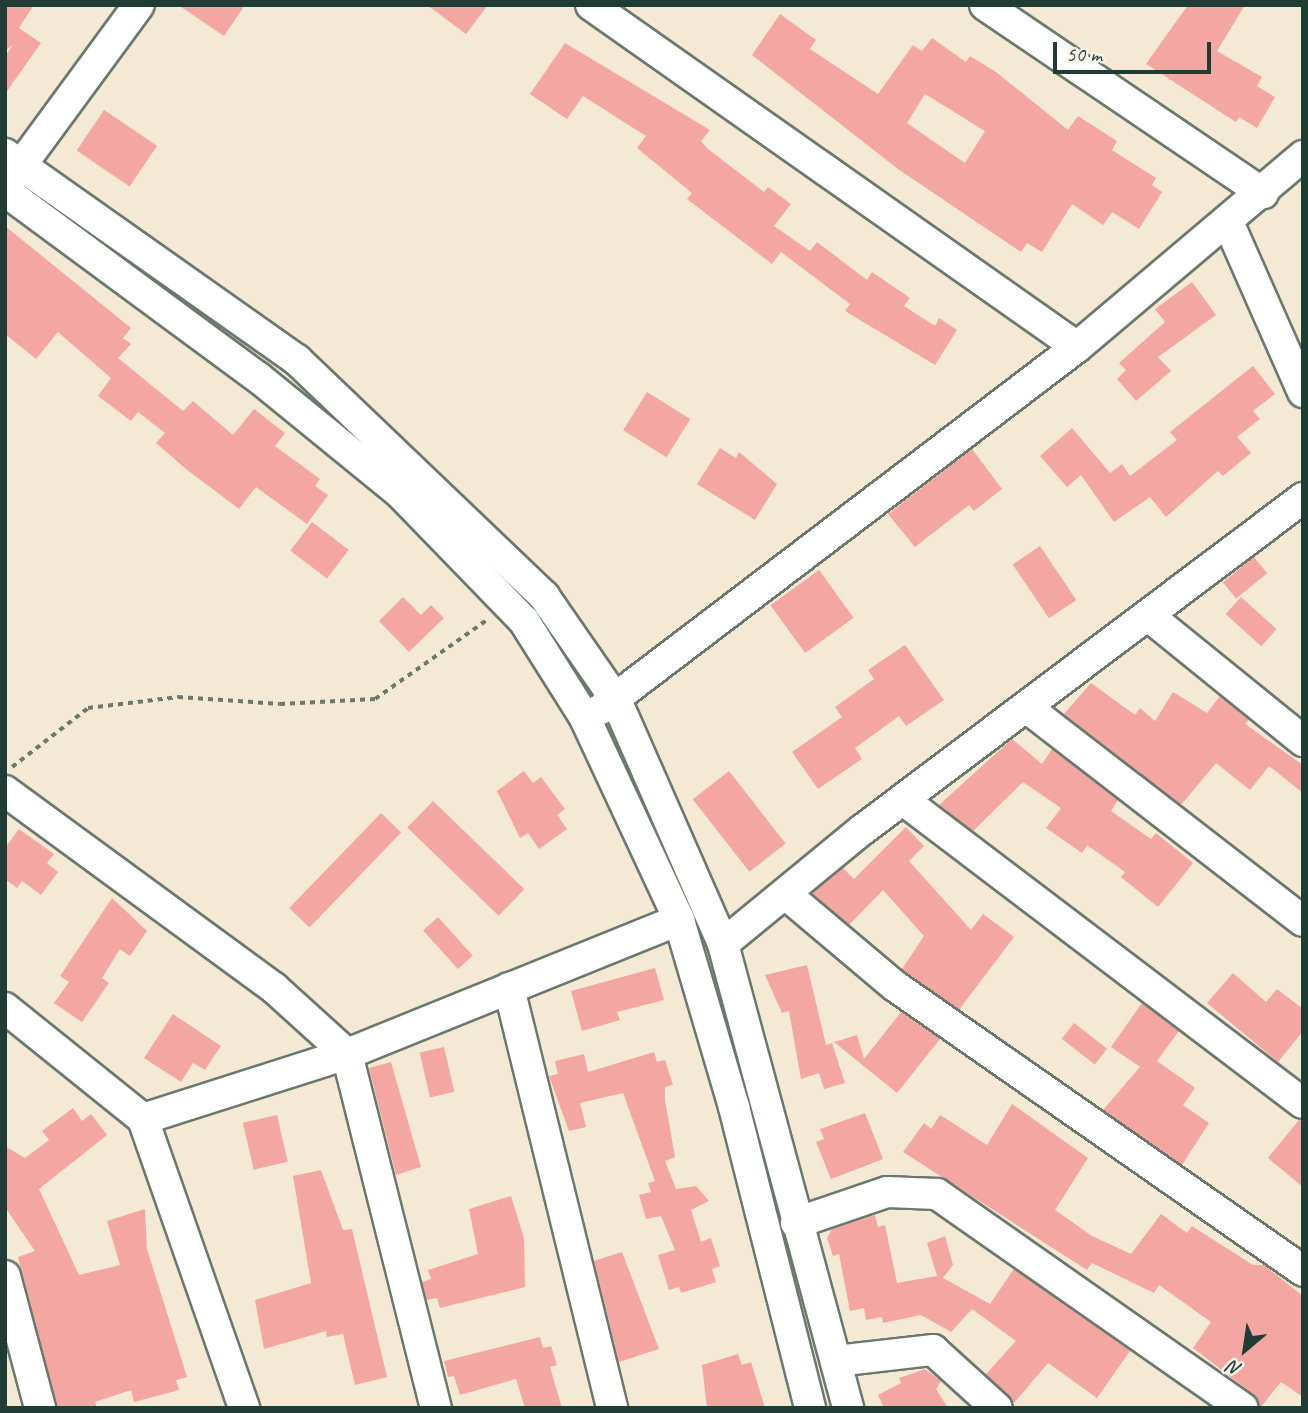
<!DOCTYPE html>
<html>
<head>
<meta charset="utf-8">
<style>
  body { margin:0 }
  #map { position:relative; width:1308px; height:1413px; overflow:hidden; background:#f4e9d4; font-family:Caveat,sans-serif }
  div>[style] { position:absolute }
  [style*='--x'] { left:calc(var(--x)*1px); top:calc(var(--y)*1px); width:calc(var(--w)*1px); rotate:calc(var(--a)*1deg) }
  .building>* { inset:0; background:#f4a7a2; transform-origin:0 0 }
  .path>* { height:3.5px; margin-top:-1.75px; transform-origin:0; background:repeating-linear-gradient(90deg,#6a796c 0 5px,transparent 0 10px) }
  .roads { filter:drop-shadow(2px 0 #6a796c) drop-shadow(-2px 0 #6a796c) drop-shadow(0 2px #6a796c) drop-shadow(0 -2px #6a796c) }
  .minor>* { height:30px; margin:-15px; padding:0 15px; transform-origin:15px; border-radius:15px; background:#fff }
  span { translate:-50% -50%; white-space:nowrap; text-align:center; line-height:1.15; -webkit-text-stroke:6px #f7f3e8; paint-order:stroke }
  .frame { position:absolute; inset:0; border:7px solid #1f3d34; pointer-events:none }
  .north { position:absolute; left:1210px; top:1315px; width:70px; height:70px; -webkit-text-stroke:5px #f7f3e8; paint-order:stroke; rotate:209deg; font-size:19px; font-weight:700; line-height:28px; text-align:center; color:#1f3d34 }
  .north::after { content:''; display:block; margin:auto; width:24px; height:32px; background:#1f3d34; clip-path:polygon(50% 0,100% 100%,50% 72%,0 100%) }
  .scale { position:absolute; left:1053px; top:42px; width:158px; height:32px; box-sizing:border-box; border:4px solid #1f3d34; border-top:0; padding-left:9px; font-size:21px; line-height:24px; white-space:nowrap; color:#1f3d34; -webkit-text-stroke:5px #f7f3e8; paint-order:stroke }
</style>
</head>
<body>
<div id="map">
  <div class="building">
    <i style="clip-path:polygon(5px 5px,34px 5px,19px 28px,41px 43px,5px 94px,5px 56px,13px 45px,5px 51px)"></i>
    <i style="clip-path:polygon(178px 5px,245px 5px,224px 36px)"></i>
    <i style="clip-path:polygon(427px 5px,488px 5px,466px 34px)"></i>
    <i style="clip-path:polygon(1188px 5px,1245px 5px,1217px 51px,1262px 77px,1257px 86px,1275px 97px,1257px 128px,1239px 117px,1236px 122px,1146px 64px)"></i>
    <i style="clip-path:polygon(evenodd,780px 14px,816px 40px,810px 49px,878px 94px,913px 45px,922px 51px,932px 38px,966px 62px,970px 56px,996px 72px,1068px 130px,1078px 116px,1117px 141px,1112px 150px,1156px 178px,1152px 185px,1162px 192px,1139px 229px,1112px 212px,1103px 225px,1072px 204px,1042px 252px,1027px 243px,1021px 252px,898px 169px,752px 55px,780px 14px,925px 94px,985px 131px,965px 163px,907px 123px,925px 94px)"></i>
    <i style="clip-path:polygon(565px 43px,710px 130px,701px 141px,708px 149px,764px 192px,768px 187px,791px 204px,774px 226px,810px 251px,817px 242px,867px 280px,872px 272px,910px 298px,904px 306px,935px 326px,939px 318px,957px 330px,935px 365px,845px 311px,850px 304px,781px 252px,772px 264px,687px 199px,692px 193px,637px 148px,646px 136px,583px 96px,567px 119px,530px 94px)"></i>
    <i style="left:104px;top:110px;width:64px;height:49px;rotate:34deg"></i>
    <i style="clip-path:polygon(5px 226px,131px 328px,123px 338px,131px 344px,118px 358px,183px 411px,193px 401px,233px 435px,254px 409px,285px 433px,275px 446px,320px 479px,315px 486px,328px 495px,307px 524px,256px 487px,239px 509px,186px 469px,156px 443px,165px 433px,138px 412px,131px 421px,98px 396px,111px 378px,58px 332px,36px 359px,5px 334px)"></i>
    <i style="clip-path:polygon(1192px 282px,1216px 315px,1158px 357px,1171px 371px,1136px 401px,1117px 379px,1126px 370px,1119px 363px,1165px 322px,1155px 309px)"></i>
    <i style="clip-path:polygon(1253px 366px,1275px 394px,1253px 411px,1260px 419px,1237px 437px,1251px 453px,1223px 476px,1218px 471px,1166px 517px,1150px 497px,1114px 522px,1081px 475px,1067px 487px,1040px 456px,1072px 428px,1110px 473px,1122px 464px,1130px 476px,1177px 440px,1170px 432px)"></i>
    <i style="left:647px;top:392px;width:51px;height:45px;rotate:32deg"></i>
    <i style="clip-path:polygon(720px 448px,736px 458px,739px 452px,777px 484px,755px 520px,697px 484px)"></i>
    <i style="clip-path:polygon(972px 449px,1002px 489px,974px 511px,969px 505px,915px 547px,888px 514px)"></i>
    <i style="left:312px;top:522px;width:46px;height:36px;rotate:37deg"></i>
    <i style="left:1040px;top:546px;width:65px;height:33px;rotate:56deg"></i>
    <i style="left:1254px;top:557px;width:21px;height:40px;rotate:51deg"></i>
    <i style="left:819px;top:570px;width:59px;height:60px;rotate:54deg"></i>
    <i style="clip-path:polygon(403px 597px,421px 615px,431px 605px,444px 618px,409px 652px,379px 621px)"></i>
    <i style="left:1241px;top:597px;width:48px;height:23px;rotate:42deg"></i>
    <i style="clip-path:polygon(905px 645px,944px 700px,906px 726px,899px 716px,855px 748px,862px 759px,818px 789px,792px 752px,842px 717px,835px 707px,874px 679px,868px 670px)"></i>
    <i style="clip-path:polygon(1091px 683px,1135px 715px,1140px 708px,1155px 721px,1173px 692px,1207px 713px,1220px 696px,1249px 720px,1245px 724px,1303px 765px,1303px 793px,1269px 766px,1250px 790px,1216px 763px,1181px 805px,1064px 714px)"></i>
    <i style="clip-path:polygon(1012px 739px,1042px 764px,1052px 749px,1118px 800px,1111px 811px,1151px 839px,1156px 833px,1193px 863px,1158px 907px,1121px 877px,1125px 872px,1087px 845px,1082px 853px,1046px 828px,1061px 808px,1023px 782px,973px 831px,939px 805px)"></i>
    <i style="clip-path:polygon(524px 771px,533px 783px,541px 777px,565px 809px,557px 815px,567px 829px,539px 849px,528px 833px,520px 838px,497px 791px)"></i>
    <i style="left:729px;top:771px;width:92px;height:46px;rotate:52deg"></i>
    <i style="left:433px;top:801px;width:127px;height:37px;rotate:44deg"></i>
    <i style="left:381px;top:813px;width:28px;height:132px;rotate:44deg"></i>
    <i style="clip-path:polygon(906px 827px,924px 846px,909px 861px,971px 930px,983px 914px,1014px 937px,959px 1010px,902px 969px,924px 936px,883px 890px,849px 925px,812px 893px,843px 868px,854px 879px)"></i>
    <i style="clip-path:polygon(19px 829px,54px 854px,47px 863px,58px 872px,41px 895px,22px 881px,17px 888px,5px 879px,5px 848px)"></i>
    <i style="clip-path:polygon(112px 898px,147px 931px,130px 956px,120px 949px,102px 978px,109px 983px,82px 1022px,54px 1003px,69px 982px,60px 976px)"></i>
    <i style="left:438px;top:917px;width:52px;height:20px;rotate:48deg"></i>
    <i style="clip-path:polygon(807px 965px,826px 1045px,832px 1043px,845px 1083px,824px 1089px,819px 1073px,801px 1079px,789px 1011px,782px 1013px,765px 975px)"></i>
    <i style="clip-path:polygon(655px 968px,664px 1000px,617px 1012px,620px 1020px,582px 1031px,571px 991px)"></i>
    <i style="clip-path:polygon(1233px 973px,1266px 1002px,1277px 989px,1303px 1009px,1303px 1031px,1278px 1062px,1207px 1003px)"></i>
    <i style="clip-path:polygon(1142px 1003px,1179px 1031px,1157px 1061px,1195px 1088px,1183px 1105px,1209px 1123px,1182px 1165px,1103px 1110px,1140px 1067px,1111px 1047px)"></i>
    <i style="clip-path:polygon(901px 1012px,940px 1039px,897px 1093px,834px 1042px,857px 1035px,864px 1059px)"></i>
    <i style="clip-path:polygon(173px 1014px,221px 1046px,205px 1070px,193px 1063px,181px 1082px,144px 1058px)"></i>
    <i style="left:1074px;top:1023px;width:42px;height:20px;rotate:38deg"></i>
    <i style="left:444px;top:1047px;width:46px;height:25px;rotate:77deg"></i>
    <i style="clip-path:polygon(654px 1052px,657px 1062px,665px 1060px,673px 1085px,665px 1087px,665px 1100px,675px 1157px,665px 1161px,676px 1189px,696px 1186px,709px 1201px,691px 1210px,701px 1242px,711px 1238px,720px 1266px,712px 1269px,716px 1282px,681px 1293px,679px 1287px,669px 1290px,658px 1255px,675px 1250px,661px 1216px,646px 1219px,639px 1195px,651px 1192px,648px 1183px,655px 1181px,623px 1093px,580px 1103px,586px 1127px,569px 1131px,549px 1076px,558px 1074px,555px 1061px,584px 1054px,588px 1072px)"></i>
    <i style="clip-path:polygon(391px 1062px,421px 1167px,396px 1175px,369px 1068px)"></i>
    <i style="clip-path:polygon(1012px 1104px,1088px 1158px,1055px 1210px,1092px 1236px,1131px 1254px,1161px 1214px,1187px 1233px,1192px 1226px,1253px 1265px,1264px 1265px,1303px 1296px,1303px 1397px,1281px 1382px,1260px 1408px,1253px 1394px,1193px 1348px,1211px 1322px,1159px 1285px,1154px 1293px,1092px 1263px,1087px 1270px,903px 1152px,924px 1123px,931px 1129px,940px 1115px,987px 1145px)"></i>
    <i style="clip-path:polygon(73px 1108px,82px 1121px,91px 1114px,107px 1135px,39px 1189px,79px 1275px,120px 1265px,107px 1221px,145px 1209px,147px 1249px,187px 1377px,176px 1380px,179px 1390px,134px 1402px,131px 1390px,95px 1402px,97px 1408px,57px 1408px,18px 1257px,35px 1251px,5px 1207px,5px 1146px,25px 1158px,49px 1140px,42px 1131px)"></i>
    <i style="clip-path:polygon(865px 1113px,883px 1159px,831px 1179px,816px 1142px,824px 1139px,820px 1129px)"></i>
    <i style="left:277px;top:1115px;width:48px;height:35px;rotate:77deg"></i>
    <i style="clip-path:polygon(1299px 1120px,1303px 1120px,1303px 1187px,1268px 1158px)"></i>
    <i style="clip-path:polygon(321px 1170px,343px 1230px,352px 1229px,387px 1377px,355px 1385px,343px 1334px,327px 1337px,326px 1331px,264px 1349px,255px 1300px,311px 1283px,293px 1176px)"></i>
    <i style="clip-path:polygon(511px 1196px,524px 1238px,525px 1287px,440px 1308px,437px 1298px,427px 1300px,422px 1282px,431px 1279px,428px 1270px,478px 1254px,469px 1209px)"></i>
    <i style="clip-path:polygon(875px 1215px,878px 1227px,885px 1225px,897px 1283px,937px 1276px,927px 1243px,945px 1236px,953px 1265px,943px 1278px,990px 1304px,1014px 1269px,1130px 1351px,1097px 1398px,1048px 1363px,1014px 1403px,986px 1374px,1016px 1341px,972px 1309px,951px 1332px,921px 1315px,883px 1323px,882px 1317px,866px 1320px,864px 1308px,850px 1311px,839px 1254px,833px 1256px,827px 1238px,832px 1229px)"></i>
    <i style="clip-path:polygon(622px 1252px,659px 1349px,619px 1362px,594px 1261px)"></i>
    <i style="clip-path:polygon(540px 1337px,543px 1348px,551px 1346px,557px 1365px,550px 1367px,562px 1408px,525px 1408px,516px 1379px,460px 1395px,454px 1376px,448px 1377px,444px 1361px)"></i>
    <i style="clip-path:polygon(738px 1354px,742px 1365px,751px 1362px,765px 1408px,707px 1408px,702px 1365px)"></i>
    <i style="clip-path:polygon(925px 1369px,941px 1381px,936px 1389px,948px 1408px,884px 1408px,878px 1395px,901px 1383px,899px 1378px)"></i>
  </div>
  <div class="path">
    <i style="--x:12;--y:767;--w:96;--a:-37.8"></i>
    <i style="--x:88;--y:708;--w:91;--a:-7"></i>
    <i style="--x:178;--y:697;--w:102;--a:3.9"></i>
    <i style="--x:280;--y:704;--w:95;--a:-3"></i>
    <i style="--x:375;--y:699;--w:137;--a:-35.2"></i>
  </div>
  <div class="roads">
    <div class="minor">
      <i style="--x:591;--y:5;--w:594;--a:35.13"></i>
      <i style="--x:985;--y:5;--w:336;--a:34.1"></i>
      <i style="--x:5;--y:154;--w:357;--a:35.2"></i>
      <i style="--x:297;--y:360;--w:342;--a:43.7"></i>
      <i style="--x:544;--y:596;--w:126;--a:55.3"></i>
      <i style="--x:616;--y:700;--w:266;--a:66.3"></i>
      <i style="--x:723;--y:944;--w:481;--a:74.9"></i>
      <i style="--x:11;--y:179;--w:216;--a:-53.7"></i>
      <i style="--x:5;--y:191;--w:315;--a:36.4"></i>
      <i style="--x:259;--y:378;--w:183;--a:39.2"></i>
      <i style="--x:401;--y:494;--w:177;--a:45.9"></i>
      <i style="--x:524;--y:621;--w:115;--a:57.8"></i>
      <i style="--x:585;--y:718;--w:223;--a:65"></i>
      <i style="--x:679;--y:920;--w:195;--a:73.6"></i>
      <i style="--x:734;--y:1107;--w:310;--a:75.8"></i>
      <i style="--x:1228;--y:222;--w:186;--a:66.2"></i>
      <i style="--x:1150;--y:617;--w:197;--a:39"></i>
      <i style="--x:1026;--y:707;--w:350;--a:37.7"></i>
      <i style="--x:601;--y:709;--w:598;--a:-37.25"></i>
      <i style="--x:1077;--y:347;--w:296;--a:-40.2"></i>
      <i style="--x:5;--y:791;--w:333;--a:36.2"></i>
      <i style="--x:274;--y:988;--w:98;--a:42.1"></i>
      <i style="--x:347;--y:1054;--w:365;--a:75.9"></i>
      <i style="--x:906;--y:802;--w:498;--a:37.2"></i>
      <i style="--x:788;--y:896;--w:140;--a:40.1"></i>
      <i style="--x:895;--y:986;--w:498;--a:34.9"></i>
      <i style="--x:723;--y:944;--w:180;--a:-39.4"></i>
      <i style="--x:862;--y:830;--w:552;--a:-36.97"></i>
      <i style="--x:509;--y:988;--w:432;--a:76.2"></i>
      <i style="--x:5;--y:1008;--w:177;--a:38.8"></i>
      <i style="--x:143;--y:1119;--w:306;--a:70.7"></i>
      <i style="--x:143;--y:1119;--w:214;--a:-17.7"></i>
      <i style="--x:347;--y:1054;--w:358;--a:-22"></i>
      <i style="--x:796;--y:1223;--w:96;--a:-18.8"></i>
      <i style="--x:887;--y:1192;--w:50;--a:2.3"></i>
      <i style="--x:937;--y:1194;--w:373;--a:35"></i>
      <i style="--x:5;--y:1276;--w:137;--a:75.1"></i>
      <i style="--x:836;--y:1361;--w:98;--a:-6.5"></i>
      <i style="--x:933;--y:1350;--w:86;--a:42.2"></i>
    </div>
  </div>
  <div class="frame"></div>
  <div class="north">N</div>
  <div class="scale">50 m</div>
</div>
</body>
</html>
